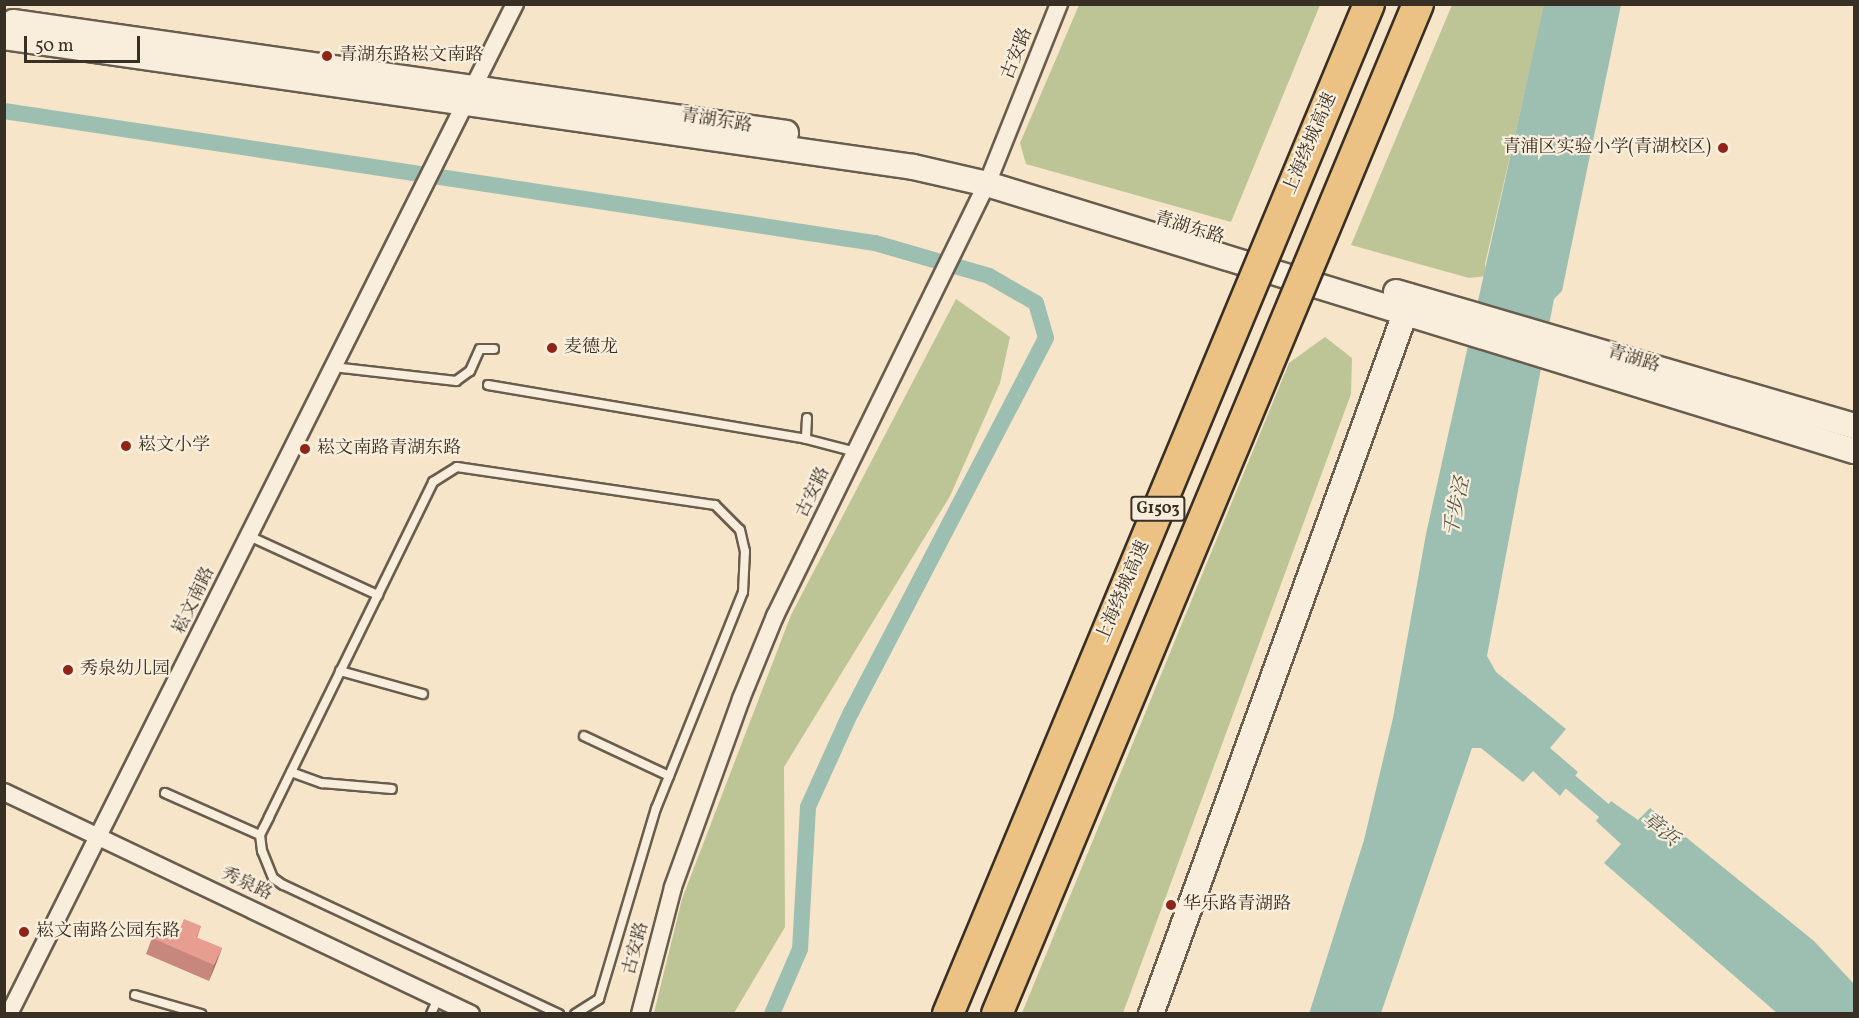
<!DOCTYPE html>
<html>
<head>
<meta charset="utf-8">
<style>
  body { margin:0 }
  #map { position:relative; width:1859px; height:1018px; overflow:hidden; background:#f6e5c8; font-family:Vollkorn,"Noto Serif SC",serif }
  div>[style] { position:absolute }
  [style*='--x'] { left:calc(var(--x)*1px); top:calc(var(--y)*1px); width:calc(var(--w)*1px); rotate:calc(var(--a)*1deg) }
  .green>* { inset:0; background:#bdc495 }
  .water>* { inset:0; background:#9dbfb2 }
  .canal>* { height:16px; margin:-8px; padding:0 8px; transform-origin:8px; border-radius:8px; background:#9dbfb2 }
  .roads { filter:drop-shadow(2px 0 #685d4e) drop-shadow(-2px 0 #685d4e) drop-shadow(0 2px #685d4e) drop-shadow(0 -2px #685d4e) }
  .lane>* { height:8px; margin:-4px; padding:0 4px; transform-origin:4px; border-radius:4px; background:#f9eedb }
  .street>* { height:16px; margin:-8px; padding:0 8px; transform-origin:8px; border-radius:8px; background:#f9eedb }
  .secondary>* { height:24px; margin:-12px; padding:0 12px; transform-origin:12px; border-radius:12px; background:#f9eedb }
  .bridges { filter:drop-shadow(2px 0 #393025) drop-shadow(-2px 0 #393025) drop-shadow(0 2px #393025) drop-shadow(0 -2px #393025) }
  .highway-bridge>* { height:30px; margin:-15px; padding:0 15px; transform-origin:15px; border-radius:15px; background:#ebc284 }
  .wall>* { inset:0; background:#c8877d }
  .shaded-wall>* { inset:0; background:#a26e66 }
  .building>* { inset:0; background:#e89d91 }
  .dots>* { width:16px; height:16px; translate:-50% -50%; box-sizing:border-box; border:3px solid #f9eedb; border-radius:50% }
  span { translate:-50% -50%; white-space:nowrap; text-align:center; line-height:1.15; -webkit-text-stroke:4.5px #f9eedb; paint-order:stroke }
  .shield-label span { padding:2px 4px; background:#f9eedb; border:2px solid; border-radius:4px; -webkit-text-stroke-width:0 }
  .shield-label { font-size:16px; color:#393025; font-weight:700 }
  .street-label { font-size:18px; color:#393025 }
  .poi-label { font-size:18px; color:#393025 }
  .left { translate:0 -50%; text-align:left }
  .right { translate:-100% -50%; text-align:right }
  .water-label { font-size:20px; color:#525448; font-style:italic }
  .frame { position:absolute; inset:0; border:6px solid #393025; pointer-events:none }
  .scale { position:absolute; left:24px; top:36px; width:116px; height:27px; box-sizing:border-box; border:3px solid #393025; border-top:0; padding-left:8px; font-size:18px; line-height:21px; white-space:nowrap; color:#393025; -webkit-text-stroke:4px #f9eedb; paint-order:stroke }
</style>
</head>
<body>
<div id="map">
  <div class="green">
    <i style="clip-path:polygon(1079px 5px,1320px 5px,1231px 222px,1026px 164px,1020px 143px)"></i>
    <i style="clip-path:polygon(1452px 5px,1545px 5px,1485px 264px,1487px 276px,1469px 278px,1351px 245px)"></i>
    <i style="clip-path:polygon(956px 299px,1010px 337px,1000px 383px,950px 496px,784px 767px,785px 927px,734px 1013px,654px 1013px,682px 899px,791px 615px)"></i>
    <i style="clip-path:polygon(1325px 337px,1352px 358px,1351px 394px,1123px 1013px,1022px 1013px,1289px 363px)"></i>
  </div>
  <div class="water">
    <i style="clip-path:polygon(1544px 5px,1621px 5px,1562px 291px,1554px 299px,1487px 656px,1496px 672px,1566px 729px,1550px 748px,1578px 772px,1560px 796px,1533px 771px,1523px 782px,1481px 748px,1472px 748px,1381px 1013px,1309px 1014px,1364px 840px,1393px 718px,1426px 534px)"></i>
    <i style="clip-path:polygon(1611px 801px,1638px 820px,1650px 808px,1814px 941px,1854px 984px,1854px 1013px,1777px 1013px,1604px 863px,1621px 844px,1596px 821px)"></i>
  </div>
  <div class="canal">
    <i style="--x:4;--y:111;--w:881;--a:8.62"></i>
    <i style="--x:875;--y:243;--w:119;--a:16.1"></i>
    <i style="--x:989;--y:276;--w:54;--a:29.9"></i>
    <i style="--x:1036;--y:303;--w:36;--a:74"></i>
    <i style="--x:1046;--y:338;--w:422;--a:117.5"></i>
    <i style="--x:851;--y:712;--w:104;--a:114.4"></i>
    <i style="--x:808;--y:807;--w:142;--a:93.2"></i>
    <i style="--x:800;--y:949;--w:71;--a:113.3"></i>
    <i style="--x:1554;--y:768;--w:88;--a:40.4"></i>
  </div>
  <div class="roads">
    <div class="lane">
      <i style="--x:333;--y:367;--w:124;--a:6.5"></i>
      <i style="--x:456;--y:381;--w:17;--a:-36"></i>
      <i style="--x:470;--y:371;--w:24;--a:-66"></i>
      <i style="--x:480;--y:349;--w:14;--a:0"></i>
      <i style="--x:488;--y:385;--w:323;--a:9.6"></i>
      <i style="--x:807;--y:418;--w:21;--a:93"></i>
      <i style="--x:806;--y:439;--w:52;--a:14.6"></i>
      <i style="--x:249;--y:536;--w:142;--a:24.6"></i>
      <i style="--x:340;--y:671;--w:86;--a:15.5"></i>
      <i style="--x:584;--y:736;--w:94;--a:25.2"></i>
      <i style="--x:291;--y:772;--w:33;--a:20"></i>
      <i style="--x:322;--y:783;--w:70;--a:4.9"></i>
      <i style="--x:165;--y:793;--w:104;--a:23.9"></i>
      <i style="--x:135;--y:995;--w:69;--a:16.1"></i>
      <i style="--x:431;--y:1014;--w:17;--a:-66"></i>
      <i style="--x:559;--y:1014;--w:305;--a:-154.9"></i>
      <i style="--x:283;--y:885;--w:12;--a:-145"></i>
      <i style="--x:273;--y:878;--w:29;--a:-112"></i>
      <i style="--x:262;--y:851;--w:16;--a:-97"></i>
      <i style="--x:260;--y:835;--w:20;--a:-63"></i>
      <i style="--x:269;--y:817;--w:373;--a:-63.9"></i>
      <i style="--x:433;--y:482;--w:28;--a:-32"></i>
      <i style="--x:457;--y:467;--w:261;--a:8.4"></i>
      <i style="--x:715;--y:505;--w:35;--a:45"></i>
      <i style="--x:740;--y:530;--w:22;--a:77"></i>
      <i style="--x:745;--y:551;--w:41;--a:92.8"></i>
      <i style="--x:743;--y:592;--w:233;--a:111.9"></i>
      <i style="--x:656;--y:808;--w:199;--a:106.6"></i>
      <i style="--x:599;--y:999;--w:28;--a:148"></i>
    </div>
    <div class="street">
      <i style="--x:4;--y:792;--w:517;--a:25.43"></i>
      <i style="--x:9;--y:1014;--w:1130;--a:-63.39"></i>
      <i style="--x:640;--y:1014;--w:131;--a:-75.4"></i>
      <i style="--x:673;--y:887;--w:200;--a:-70.1"></i>
      <i style="--x:741;--y:699;--w:90;--a:-67.7"></i>
      <i style="--x:775;--y:616;--w:481;--a:-63.9"></i>
      <i style="--x:987;--y:184;--w:194;--a:-68.2"></i>
    </div>
    <div class="secondary">
      <i style="--x:13;--y:22;--w:781;--a:8.17"></i>
      <i style="--x:4;--y:37;--w:918;--a:8.14"></i>
      <i style="--x:913;--y:167;--w:76;--a:12.9"></i>
      <i style="--x:987;--y:184;--w:907;--a:17.12"></i>
      <i style="--x:1396;--y:292;--w:477;--a:16.3"></i>
      <i style="--x:1151;--y:1014;--w:763;--a:-70.07"></i>
    </div>
  </div>
  <div class="bridges">
    <div class="highway-bridge">
      <i style="--x:948;--y:1014;--w:1094;--a:-67.37"></i>
      <i style="--x:997;--y:1014;--w:1094;--a:-67.37"></i>
    </div>
  </div>
  <div class="wall">
    <i style="clip-path:polygon(201px 926px,197px 938px,222px 948px,209px 981px,146px 954px,152px 938px)"></i>
  </div>
  <div class="shaded-wall">
    <i style="clip-path:polygon(222px 948px,216px 964px,209px 981px,214px 965px)"></i>
  </div>
  <div class="building">
    <i style="clip-path:polygon(184px 919px,201px 926px,196px 937px,222px 948px,214px 965px,152px 938px,159px 922px,179px 931px)"></i>
  </div>
  <div class="dots">
    <i style="left:327px;top:56px;background:#8f2418"></i>
    <i style="left:1723px;top:148px;background:#8f2418"></i>
    <i style="left:552px;top:348px;background:#8f2418"></i>
    <i style="left:126px;top:446px;background:#8f2418"></i>
    <i style="left:305px;top:449px;background:#8f2418"></i>
    <i style="left:68px;top:670px;background:#8f2418"></i>
    <i style="left:1171px;top:905px;background:#8f2418"></i>
    <i style="left:24px;top:932px;background:#8f2418"></i>
  </div>
  <div class="shield-label">
    <span style="left:1158px;top:509px">G1503</span>
  </div>
  <div class="street-label">
    <span style="left:1018px;top:54px;rotate:-68deg">古安路</span>
    <span style="left:716px;top:122px;rotate:9deg">青湖东路</span>
    <span style="left:1311px;top:144px;rotate:-67deg">上海绕城高速</span>
    <span style="left:1189px;top:229px;rotate:17deg">青湖东路</span>
    <span style="left:1633px;top:360px;rotate:17deg">青湖路</span>
    <span style="left:814px;top:493px;rotate:-64deg">古安路</span>
    <span style="left:1124px;top:592px;rotate:-67deg">上海绕城高速</span>
    <span style="left:195px;top:601px;rotate:-64deg">崧文南路</span>
    <span style="left:246px;top:885px;rotate:25deg">秀泉路</span>
    <span style="left:637px;top:949px;rotate:-75deg">古安路</span>
  </div>
  <div class="poi-label">
    <span class="left" style="left:339px;top:56px">青湖东路崧文南路</span>
    <span class="right" style="left:1711px;top:148px">青浦区实验小学(青湖校区)</span>
    <span class="left" style="left:564px;top:348px">麦德龙</span>
    <span class="left" style="left:138px;top:446px">崧文小学</span>
    <span class="left" style="left:317px;top:449px">崧文南路青湖东路</span>
    <span class="left" style="left:80px;top:670px">秀泉幼儿园</span>
    <span class="left" style="left:1183px;top:905px">华乐路青湖路</span>
    <span class="left" style="left:36px;top:932px">崧文南路公园东路</span>
  </div>
  <div class="water-label">
    <span style="left:1458px;top:507px;rotate:-78deg">千步泾</span>
    <span style="left:1660px;top:830px;rotate:40deg">章浜</span>
  </div>
  <div class="frame"></div>
  <div class="scale">50 m</div>
</div>
</body>
</html>
